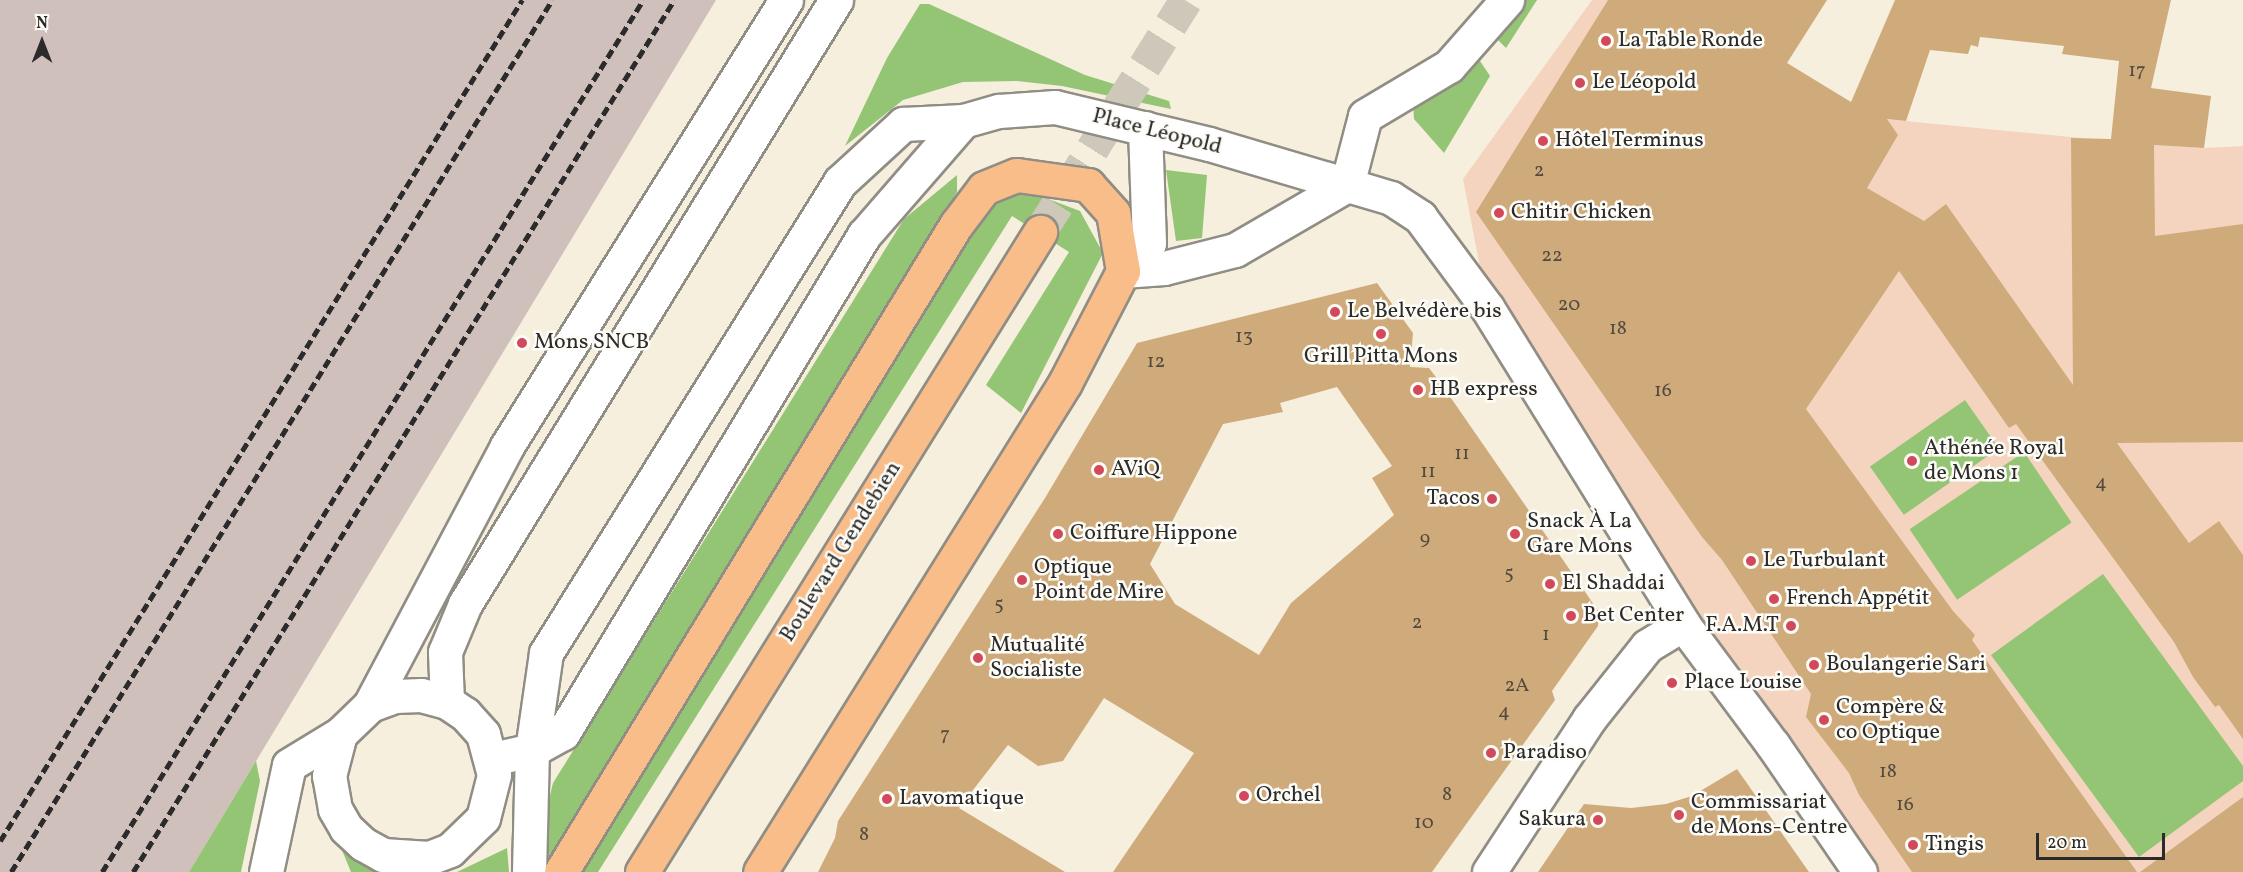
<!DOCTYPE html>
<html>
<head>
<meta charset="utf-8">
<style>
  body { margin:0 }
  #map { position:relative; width:2243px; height:872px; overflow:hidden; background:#f6efde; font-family:Vollkorn,serif }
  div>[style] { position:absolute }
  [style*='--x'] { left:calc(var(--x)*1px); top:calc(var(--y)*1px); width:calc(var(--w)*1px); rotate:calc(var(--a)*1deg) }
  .built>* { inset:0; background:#f4d4bf }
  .industrial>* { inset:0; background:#d0c0bb }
  .green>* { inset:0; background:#94c575; transform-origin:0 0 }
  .building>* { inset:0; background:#cfab7c }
  .highway-tunnel>* { height:33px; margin-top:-16.5px; transform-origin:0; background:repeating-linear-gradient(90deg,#cdc8ba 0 33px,transparent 0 49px) }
  .roads { filter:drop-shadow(2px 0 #908d84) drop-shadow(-2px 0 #908d84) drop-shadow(0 2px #908d84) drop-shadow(0 -2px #908d84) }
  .minor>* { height:33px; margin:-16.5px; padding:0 16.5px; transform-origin:16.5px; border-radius:16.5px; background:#fff }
  .major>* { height:33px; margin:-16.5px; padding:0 16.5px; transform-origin:16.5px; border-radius:16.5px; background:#f8bd89 }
  .highway>* { height:33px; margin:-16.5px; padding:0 16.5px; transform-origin:16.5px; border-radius:16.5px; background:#f8bd89 }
  .rail>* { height:4.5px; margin-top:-2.25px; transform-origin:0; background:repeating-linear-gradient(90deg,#2b2b2b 0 9px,transparent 0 13.5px) }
  .dots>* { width:16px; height:16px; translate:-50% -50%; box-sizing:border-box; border:3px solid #fdfcf7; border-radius:50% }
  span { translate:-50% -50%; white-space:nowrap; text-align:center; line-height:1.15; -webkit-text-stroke:5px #fdfcf7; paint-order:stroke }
  .number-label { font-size:20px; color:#544b3f }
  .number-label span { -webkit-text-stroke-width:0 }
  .poi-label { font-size:22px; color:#2b2b2b }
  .left { translate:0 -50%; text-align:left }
  .right { translate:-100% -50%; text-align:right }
  .street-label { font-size:22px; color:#2b2b2b }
  .north { position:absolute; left:12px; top:12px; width:60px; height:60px; -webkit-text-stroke:4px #fdfcf7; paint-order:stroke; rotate:0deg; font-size:16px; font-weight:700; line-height:24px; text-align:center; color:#2b2b2b }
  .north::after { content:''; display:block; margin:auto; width:21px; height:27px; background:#2b2b2b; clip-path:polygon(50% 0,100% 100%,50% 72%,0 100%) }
  .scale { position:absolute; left:2036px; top:833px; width:129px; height:27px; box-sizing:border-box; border:3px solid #2b2b2b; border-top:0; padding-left:8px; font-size:18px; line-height:21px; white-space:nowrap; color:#2b2b2b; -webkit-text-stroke:4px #fdfcf7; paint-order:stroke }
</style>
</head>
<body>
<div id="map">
  <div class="built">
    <i style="clip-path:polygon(1592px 0,1759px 0,1787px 63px,1874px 118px,2154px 145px,2204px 148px,2243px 146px,2243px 872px,1860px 872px,1488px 309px,1463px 179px)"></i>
  </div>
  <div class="industrial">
    <i style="clip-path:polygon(0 0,716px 0,189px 872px,0 872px)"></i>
  </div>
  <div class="green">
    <i style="clip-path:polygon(1525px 0,1537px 0,1506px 48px,1498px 40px)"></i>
    <i style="clip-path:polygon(920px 4px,929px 4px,1085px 75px,1169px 101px,1171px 109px,1062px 86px,1017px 81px,963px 82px,903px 100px,845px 146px,887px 58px)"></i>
    <i style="clip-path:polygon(1478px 58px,1490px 76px,1444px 153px,1414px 119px,1413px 103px)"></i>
    <i style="clip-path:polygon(1166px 170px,1207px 175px,1202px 238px,1176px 241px)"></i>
    <i style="clip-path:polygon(957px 175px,957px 192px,563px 850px,546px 856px,537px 848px,553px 783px,904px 219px)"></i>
    <i style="clip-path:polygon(1020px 194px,1043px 197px,1080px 211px,1103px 253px,1021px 413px,986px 385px,1069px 252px,1012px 216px,598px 872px,572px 872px,992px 198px)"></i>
    <i style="left:1965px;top:400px;width:59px;height:116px;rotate:55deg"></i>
    <i style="left:2024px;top:452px;width:85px;height:138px;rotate:56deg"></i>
    <i style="clip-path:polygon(2103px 574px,2243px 766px,2243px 781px,2139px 857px,1991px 655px)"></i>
    <i style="clip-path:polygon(256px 761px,260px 781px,241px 872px,189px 872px)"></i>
    <i style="clip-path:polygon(337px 838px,436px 872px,351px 872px)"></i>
    <i style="clip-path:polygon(507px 848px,509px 872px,457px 872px)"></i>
  </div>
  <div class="building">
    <i style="clip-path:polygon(evenodd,1608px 0,1827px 0,1787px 63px,1851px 102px,1895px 0,2171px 0,2151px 88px,2211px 96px,2204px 148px,2154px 145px,2155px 236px,2243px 224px,2243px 442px,2117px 443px,2189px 543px,2219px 521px,2243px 555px,2243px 739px,2219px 705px,2215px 707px,2193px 677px,2174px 642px,2016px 424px,2009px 428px,1899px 271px,1806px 409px,1953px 611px,1975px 635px,1972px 640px,2137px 872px,1912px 872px,1859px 795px,1849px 773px,1806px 717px,1811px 694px,1722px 560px,1702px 537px,1476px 212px,1608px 0,1980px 37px,2064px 46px,2062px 54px,2119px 61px,2111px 139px,2071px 138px,2073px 385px,1946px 204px,1924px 221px,1867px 188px,1898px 135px,1887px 119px,1906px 121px,1930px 50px,1968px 54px,1971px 45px,1978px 47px,1980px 37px)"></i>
    <i style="clip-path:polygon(evenodd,1377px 283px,1413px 333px,1410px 367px,1429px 368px,1442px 385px,1599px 612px,1598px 626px,1552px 691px,1555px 700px,1432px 872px,1113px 872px,1194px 753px,1104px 698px,1063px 761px,1038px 766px,1008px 745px,959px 808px,1065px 872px,818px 872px,835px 838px,838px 821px,1045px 498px,1137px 343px,1377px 283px,1337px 387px,1392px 466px,1372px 478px,1394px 515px,1291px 603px,1259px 655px,1175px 604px,1150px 564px,1223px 424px,1283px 412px,1280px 403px,1337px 387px)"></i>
    <i style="clip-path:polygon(1737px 769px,1809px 872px,1538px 872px,1584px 804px,1631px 808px,1666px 804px,1692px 796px)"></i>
    <i style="clip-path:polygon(2243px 797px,2243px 872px,2140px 872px)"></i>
  </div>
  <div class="highway-tunnel">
    <i style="--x:1040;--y:232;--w:274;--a:-57.8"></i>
  </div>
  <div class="roads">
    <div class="minor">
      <i style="--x:1123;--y:271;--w:41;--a:-4.2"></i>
      <i style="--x:1164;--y:268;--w:73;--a:-14.2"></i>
      <i style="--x:1235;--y:250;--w:129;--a:-30.1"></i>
      <i style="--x:1347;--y:185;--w:71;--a:-75.4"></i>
      <i style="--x:1365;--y:116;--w:98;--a:-30.8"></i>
      <i style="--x:1449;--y:66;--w:88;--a:-48.7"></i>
      <i style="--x:1123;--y:271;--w:38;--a:-47"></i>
      <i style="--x:1149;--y:243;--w:115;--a:-92"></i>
      <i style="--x:447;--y:702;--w:50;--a:-92.3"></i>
      <i style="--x:445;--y:652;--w:52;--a:-67.4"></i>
      <i style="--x:465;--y:604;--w:709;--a:-58.44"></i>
      <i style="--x:370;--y:705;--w:293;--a:-62.1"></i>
      <i style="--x:507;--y:446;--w:526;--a:-57.97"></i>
      <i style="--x:492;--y:759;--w:41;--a:-12.7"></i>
      <i style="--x:532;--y:750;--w:35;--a:-29"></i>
      <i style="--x:563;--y:733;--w:582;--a:-58.85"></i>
      <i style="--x:864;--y:235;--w:151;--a:-49"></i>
      <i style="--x:266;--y:872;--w:109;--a:-77.9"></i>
      <i style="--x:289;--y:765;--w:60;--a:-31.3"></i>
      <i style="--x:340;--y:734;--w:42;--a:-44"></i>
      <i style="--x:370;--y:705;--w:27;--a:-20"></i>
      <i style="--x:395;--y:696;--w:26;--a:-2"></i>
      <i style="--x:421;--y:695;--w:27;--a:15"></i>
      <i style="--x:447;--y:702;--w:22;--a:34"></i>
      <i style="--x:465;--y:714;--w:27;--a:48"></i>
      <i style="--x:483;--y:734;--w:42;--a:75"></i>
      <i style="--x:494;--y:775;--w:44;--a:104.3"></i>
      <i style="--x:483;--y:818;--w:46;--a:135.9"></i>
      <i style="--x:450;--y:850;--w:22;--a:159"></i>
      <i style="--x:429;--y:858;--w:46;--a:-176.3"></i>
      <i style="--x:383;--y:855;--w:23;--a:-151"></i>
      <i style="--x:363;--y:844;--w:23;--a:-137"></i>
      <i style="--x:346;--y:828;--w:22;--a:-120"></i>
      <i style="--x:335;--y:809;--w:34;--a:-100"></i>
      <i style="--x:329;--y:776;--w:43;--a:-75.3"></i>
      <i style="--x:529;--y:872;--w:122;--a:-88.6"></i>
      <i style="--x:532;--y:750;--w:98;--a:-81.8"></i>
      <i style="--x:546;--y:653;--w:555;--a:-58.03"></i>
      <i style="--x:840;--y:182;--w:86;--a:-42.6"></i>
      <i style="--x:903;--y:124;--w:60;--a:-2.9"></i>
      <i style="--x:963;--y:121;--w:37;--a:-16"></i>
      <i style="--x:999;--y:111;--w:56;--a:-4.1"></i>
      <i style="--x:1055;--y:107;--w:158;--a:13.5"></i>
      <i style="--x:1209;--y:144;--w:190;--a:16.5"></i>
      <i style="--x:1391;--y:198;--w:35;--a:33"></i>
      <i style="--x:1420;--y:217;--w:114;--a:53.5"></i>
      <i style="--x:1488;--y:309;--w:370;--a:58.2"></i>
      <i style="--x:1683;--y:624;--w:151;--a:53.4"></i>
      <i style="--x:1773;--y:745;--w:154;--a:55.6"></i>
      <i style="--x:1489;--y:872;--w:183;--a:-56.8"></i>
      <i style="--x:1589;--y:719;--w:93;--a:-51.5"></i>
      <i style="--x:1647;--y:646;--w:42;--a:-31.4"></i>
    </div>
    <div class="major">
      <i style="--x:561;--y:872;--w:758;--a:-58.6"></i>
      <i style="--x:956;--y:225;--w:46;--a:-52.9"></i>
      <i style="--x:984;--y:188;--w:35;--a:-22"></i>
      <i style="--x:1017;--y:175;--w:72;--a:8"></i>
      <i style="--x:1088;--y:185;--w:38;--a:48"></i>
      <i style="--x:1113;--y:213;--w:59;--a:80.2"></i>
      <i style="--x:1123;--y:271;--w:126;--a:117.4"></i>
      <i style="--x:1065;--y:383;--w:576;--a:121.95"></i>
    </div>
    <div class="highway">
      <i style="--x:642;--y:872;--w:754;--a:-58.12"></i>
    </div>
  </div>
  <div class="rail">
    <i style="--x:0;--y:841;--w:990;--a:-58.17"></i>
    <i style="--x:11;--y:872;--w:1026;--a:-58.18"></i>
    <i style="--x:102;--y:872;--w:1026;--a:-58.18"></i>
    <i style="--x:133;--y:872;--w:1026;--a:-58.18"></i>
  </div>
  <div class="dots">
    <i style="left:1606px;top:41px;background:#d1495b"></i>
    <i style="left:1580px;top:83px;background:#d1495b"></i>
    <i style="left:1543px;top:141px;background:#d1495b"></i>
    <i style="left:1499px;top:213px;background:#d1495b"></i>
    <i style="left:1335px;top:312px;background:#d1495b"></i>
    <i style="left:1381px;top:334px;background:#d1495b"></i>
    <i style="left:522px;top:343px;background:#d1495b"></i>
    <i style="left:1418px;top:390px;background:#d1495b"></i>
    <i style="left:1912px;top:461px;background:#d1495b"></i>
    <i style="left:1099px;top:470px;background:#d1495b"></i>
    <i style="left:1492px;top:499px;background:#d1495b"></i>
    <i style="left:1058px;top:534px;background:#d1495b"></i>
    <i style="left:1515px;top:534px;background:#d1495b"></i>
    <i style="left:1751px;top:561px;background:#d1495b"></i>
    <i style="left:1022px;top:580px;background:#d1495b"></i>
    <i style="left:1550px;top:584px;background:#d1495b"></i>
    <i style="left:1774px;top:599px;background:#d1495b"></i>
    <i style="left:1571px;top:616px;background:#d1495b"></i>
    <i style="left:1791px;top:626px;background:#d1495b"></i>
    <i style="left:978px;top:658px;background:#d1495b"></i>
    <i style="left:1814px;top:665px;background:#d1495b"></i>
    <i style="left:1672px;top:683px;background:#d1495b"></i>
    <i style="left:1824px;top:720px;background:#d1495b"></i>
    <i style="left:1491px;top:753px;background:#d1495b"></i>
    <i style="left:1244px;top:796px;background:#d1495b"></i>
    <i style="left:887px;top:799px;background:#d1495b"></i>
    <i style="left:1679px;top:815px;background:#d1495b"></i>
    <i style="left:1598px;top:820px;background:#d1495b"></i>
    <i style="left:1913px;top:845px;background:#d1495b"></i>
  </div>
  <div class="number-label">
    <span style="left:2137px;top:71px">17</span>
    <span style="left:1539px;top:171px">2</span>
    <span style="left:1552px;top:256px">22</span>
    <span style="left:1569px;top:305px">20</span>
    <span style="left:1618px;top:329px">18</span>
    <span style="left:1244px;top:337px">13</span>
    <span style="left:1156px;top:362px">12</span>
    <span style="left:1663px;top:391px">16</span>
    <span style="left:1462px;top:454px">11</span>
    <span style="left:1428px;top:472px">11</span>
    <span style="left:2101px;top:483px">4</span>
    <span style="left:1425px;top:539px">9</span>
    <span style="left:1509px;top:574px">5</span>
    <span style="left:999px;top:605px">5</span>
    <span style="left:1417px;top:623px">2</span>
    <span style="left:1546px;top:635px">1</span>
    <span style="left:1517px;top:686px">2A</span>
    <span style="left:1504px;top:712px">4</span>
    <span style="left:945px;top:735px">7</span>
    <span style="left:1888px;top:772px">18</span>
    <span style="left:1447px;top:795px">8</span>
    <span style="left:1905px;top:805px">16</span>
    <span style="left:1424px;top:823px">10</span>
    <span style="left:864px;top:835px">8</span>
  </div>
  <div class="poi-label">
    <span class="left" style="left:1618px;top:41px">La Table Ronde</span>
    <span class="left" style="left:1592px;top:83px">Le Léopold</span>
    <span class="left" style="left:1555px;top:141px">Hôtel Terminus</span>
    <span class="left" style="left:1511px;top:213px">Chitir Chicken</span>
    <span class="left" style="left:1347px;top:312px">Le Belvédère bis</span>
    <span class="left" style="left:534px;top:343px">Mons SNCB</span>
    <span style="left:1381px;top:357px">Grill Pitta Mons</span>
    <span class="left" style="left:1430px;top:390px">HB express</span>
    <span class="left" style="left:1924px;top:461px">Athénée Royal<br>de Mons 1</span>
    <span class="left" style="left:1111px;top:470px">AViQ</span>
    <span class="right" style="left:1480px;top:499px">Tacos</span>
    <span class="left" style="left:1527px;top:534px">Snack À La<br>Gare Mons</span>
    <span class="left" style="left:1070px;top:534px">Coiffure Hippone</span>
    <span class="left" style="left:1763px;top:561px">Le Turbulant</span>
    <span class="left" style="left:1034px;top:580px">Optique<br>Point de Mire</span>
    <span class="left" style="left:1562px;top:584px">El Shaddai</span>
    <span class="left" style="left:1786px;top:599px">French Appétit</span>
    <span class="left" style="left:1583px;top:616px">Bet Center</span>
    <span class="right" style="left:1779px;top:626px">F.A.M.T</span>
    <span class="left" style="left:990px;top:658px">Mutualité<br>Socialiste</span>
    <span class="left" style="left:1826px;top:665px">Boulangerie Sari</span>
    <span class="left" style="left:1684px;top:683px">Place Louise</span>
    <span class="left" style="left:1836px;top:720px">Compère &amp;<br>co Optique</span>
    <span class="left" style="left:1503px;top:753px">Paradiso</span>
    <span class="left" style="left:1256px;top:796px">Orchel</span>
    <span class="left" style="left:899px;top:799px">Lavomatique</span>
    <span class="left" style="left:1691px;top:815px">Commissariat<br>de Mons-Centre</span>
    <span class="right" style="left:1586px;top:820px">Sakura</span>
    <span class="left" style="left:1925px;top:845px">Tingis</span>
  </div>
  <div class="street-label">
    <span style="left:1157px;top:132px;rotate:14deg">Place Léopold</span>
    <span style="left:841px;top:552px;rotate:-58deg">Boulevard Gendebien</span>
  </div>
  <div class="north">N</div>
  <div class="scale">20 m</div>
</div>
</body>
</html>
